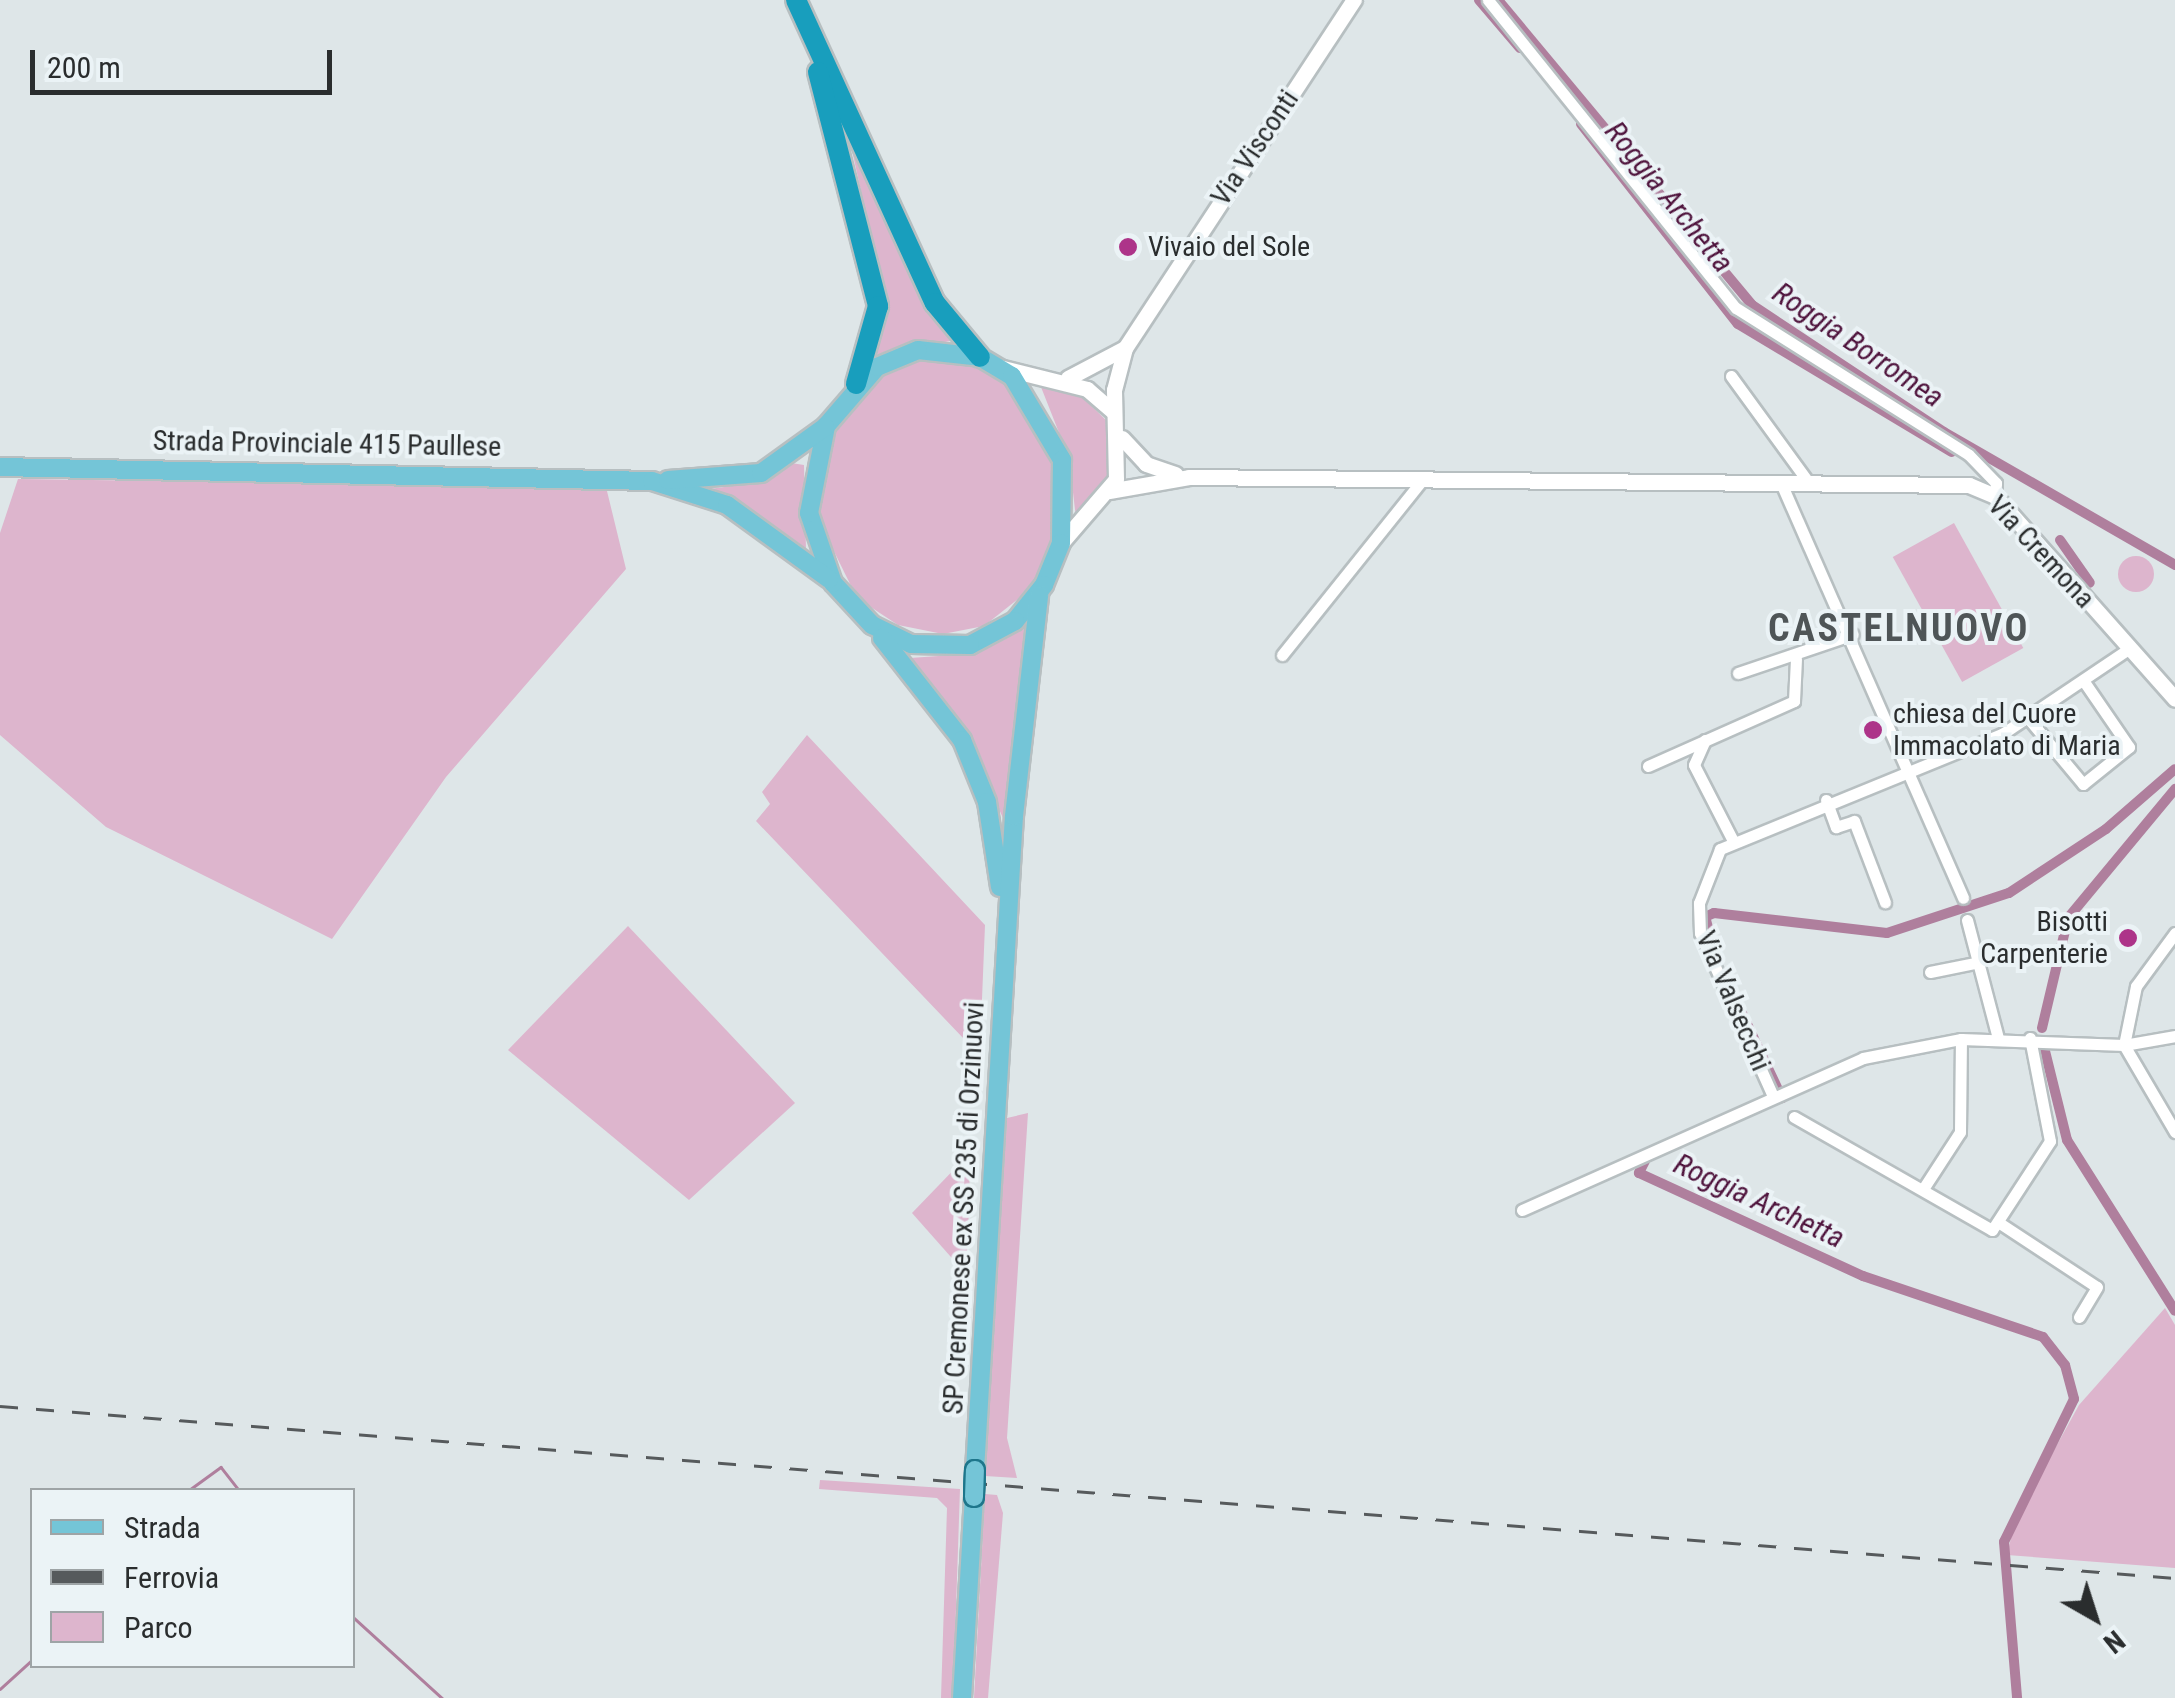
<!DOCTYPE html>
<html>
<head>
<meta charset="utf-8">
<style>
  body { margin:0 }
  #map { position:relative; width:2175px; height:1698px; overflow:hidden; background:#dee6e8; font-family:"Roboto Condensed",sans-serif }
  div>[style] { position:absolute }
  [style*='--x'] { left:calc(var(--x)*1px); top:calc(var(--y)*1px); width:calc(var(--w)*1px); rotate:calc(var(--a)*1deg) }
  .green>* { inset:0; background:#ddb5cd; transform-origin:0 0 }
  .round { border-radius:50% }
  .stream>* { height:2.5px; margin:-1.25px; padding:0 1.25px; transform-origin:1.25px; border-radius:1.25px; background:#af7f9d }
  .canal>* { height:10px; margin:-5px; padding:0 5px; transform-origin:5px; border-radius:5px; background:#af7f9d }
  .roads { filter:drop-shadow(2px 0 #b7bfc1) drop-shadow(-2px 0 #b7bfc1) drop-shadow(0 2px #b7bfc1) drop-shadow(0 -2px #b7bfc1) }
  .street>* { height:11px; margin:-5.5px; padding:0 5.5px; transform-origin:5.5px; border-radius:5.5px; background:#fff }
  .secondary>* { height:15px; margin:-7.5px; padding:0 7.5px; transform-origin:7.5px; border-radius:7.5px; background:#fff }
  .primary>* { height:18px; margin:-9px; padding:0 9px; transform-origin:9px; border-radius:9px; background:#74c5d7 }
  .highway>* { height:20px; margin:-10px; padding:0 10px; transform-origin:10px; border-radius:10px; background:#189ebd }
  .rail>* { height:2.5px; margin-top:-1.25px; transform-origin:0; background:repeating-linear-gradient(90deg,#565a5c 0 18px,transparent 0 36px) }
  .bridges { filter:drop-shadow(2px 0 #1e768b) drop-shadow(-2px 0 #1e768b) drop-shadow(0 2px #1e768b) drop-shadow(0 -2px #1e768b) }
  .primary-bridge>* { height:18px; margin:-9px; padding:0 9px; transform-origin:9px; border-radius:9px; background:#74c5d7 }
  .dots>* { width:28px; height:28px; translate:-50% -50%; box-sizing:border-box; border:5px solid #ebf3f6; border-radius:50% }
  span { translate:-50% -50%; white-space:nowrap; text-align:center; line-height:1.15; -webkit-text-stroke:8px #ebf3f6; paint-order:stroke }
  .street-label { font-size:28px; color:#2a2d2e }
  .poi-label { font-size:28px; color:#2a2d2e }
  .left { translate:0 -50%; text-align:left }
  .right { translate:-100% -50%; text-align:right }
  .water-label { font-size:30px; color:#4f143d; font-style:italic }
  .district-label { font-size:38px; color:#4f5557; font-weight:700; letter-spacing:2.5px }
  .legend { position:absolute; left:30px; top:1488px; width:325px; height:180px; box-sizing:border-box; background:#ebf3f6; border:2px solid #9ea4a6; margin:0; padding:12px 18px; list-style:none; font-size:30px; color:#2a2d2e }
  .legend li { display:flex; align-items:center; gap:20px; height:50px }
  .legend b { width:50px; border:2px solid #9ea4a6 }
  .north { position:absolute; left:2045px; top:1568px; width:100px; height:100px; -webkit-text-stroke:8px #ebf3f6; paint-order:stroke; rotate:141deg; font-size:28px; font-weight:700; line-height:40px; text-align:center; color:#2a2d2e }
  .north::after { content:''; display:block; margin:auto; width:35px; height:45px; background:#2a2d2e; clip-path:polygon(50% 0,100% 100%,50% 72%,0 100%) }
  .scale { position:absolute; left:30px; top:50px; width:302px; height:45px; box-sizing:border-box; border:5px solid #2a2d2e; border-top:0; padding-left:12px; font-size:30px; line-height:35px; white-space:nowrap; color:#2a2d2e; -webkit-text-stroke:8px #ebf3f6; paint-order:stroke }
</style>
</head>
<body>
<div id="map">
  <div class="green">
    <i style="clip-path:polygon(849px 137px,952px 338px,950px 341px,875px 357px,886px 304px)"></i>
    <i style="clip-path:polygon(921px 354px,961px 357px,994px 372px,1023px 398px,1055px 459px,1054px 534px,1032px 588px,984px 626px,943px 634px,898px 625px,857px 598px,814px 511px,827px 429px,860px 386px)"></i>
    <i style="clip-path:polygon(1041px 387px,1074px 389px,1111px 425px,1111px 472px,1076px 518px,1069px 458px)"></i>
    <i style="clip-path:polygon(791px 463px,804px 465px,806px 550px,709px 489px,755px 483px)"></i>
    <i style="clip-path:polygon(18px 479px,606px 487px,626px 569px,446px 777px,332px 939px,106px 827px,0 735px,0 533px)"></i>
    <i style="left:1954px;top:523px;width:143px;height:70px;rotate:61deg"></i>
    <i class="round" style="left:2118px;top:556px;width:36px;height:36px"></i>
    <i style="clip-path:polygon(1021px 626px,1029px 628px,1006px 825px,963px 727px,910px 658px,967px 654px)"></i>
    <i style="clip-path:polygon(807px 735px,985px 925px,981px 1024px,964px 1039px,756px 821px,770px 804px,762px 792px)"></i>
    <i style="clip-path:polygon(628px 926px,795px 1103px,689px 1200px,508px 1050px)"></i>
    <i style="clip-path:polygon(1028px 1113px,1007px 1438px,1017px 1478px,985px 1476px,1007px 1118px)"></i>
    <i style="clip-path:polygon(966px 1157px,970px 1186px,966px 1274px,912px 1213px)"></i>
    <i style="clip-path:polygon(2165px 1308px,2175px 1325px,2175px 1568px,2007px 1555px,2015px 1521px,2079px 1405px)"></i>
    <i style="clip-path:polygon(820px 1480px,960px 1489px,953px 1698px,941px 1698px,947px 1508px,937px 1498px,819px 1489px)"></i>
    <i style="clip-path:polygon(985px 1494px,997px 1495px,1003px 1513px,988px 1698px,974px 1698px)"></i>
  </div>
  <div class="stream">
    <i style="--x:189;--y:1490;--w:39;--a:-36"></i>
    <i style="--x:221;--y:1467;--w:29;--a:52"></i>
    <i style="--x:352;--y:1616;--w:122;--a:42.3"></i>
    <i style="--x:0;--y:1689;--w:43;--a:-42.2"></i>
  </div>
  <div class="canal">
    <i style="--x:1479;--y:0;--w:63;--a:49.5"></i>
    <i style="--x:1498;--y:0;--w:397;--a:50.2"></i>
    <i style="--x:1752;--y:305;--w:230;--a:33.5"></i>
    <i style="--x:1944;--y:432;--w:267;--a:29.9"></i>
    <i style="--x:1581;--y:124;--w:254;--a:51.9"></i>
    <i style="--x:1738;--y:324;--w:249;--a:30.9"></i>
    <i style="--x:2060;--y:540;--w:52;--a:55.1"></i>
    <i style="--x:1714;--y:950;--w:34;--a:-105"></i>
    <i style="--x:1705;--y:917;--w:10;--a:-24"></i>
    <i style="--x:1714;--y:913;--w:174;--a:6.6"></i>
    <i style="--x:1887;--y:933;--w:128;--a:-18.2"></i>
    <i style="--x:2009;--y:893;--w:116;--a:-33.4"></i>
    <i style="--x:2106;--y:829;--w:91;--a:-41"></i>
    <i style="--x:1739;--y:1007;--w:101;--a:64.7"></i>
    <i style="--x:2042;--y:1028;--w:113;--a:-76.7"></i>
    <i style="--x:2068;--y:918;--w:168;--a:-50.3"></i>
    <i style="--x:2043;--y:1043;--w:100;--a:76.1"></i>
    <i style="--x:2067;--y:1140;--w:202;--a:57.7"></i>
    <i style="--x:1647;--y:1157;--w:18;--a:117"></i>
    <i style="--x:1639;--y:1173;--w:247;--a:24.7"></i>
    <i style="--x:1863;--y:1276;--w:190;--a:18.7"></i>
    <i style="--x:2043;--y:1337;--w:36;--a:52"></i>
    <i style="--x:2065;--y:1365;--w:35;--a:75"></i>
    <i style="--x:2074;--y:1399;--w:159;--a:116.1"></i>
    <i style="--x:2004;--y:1542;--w:157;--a:85.2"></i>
  </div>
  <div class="roads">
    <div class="street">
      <i style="--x:1488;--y:0;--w:395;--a:51.2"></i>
      <i style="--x:1736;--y:308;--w:275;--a:32.2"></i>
      <i style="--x:1969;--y:455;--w:39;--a:46"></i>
      <i style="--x:1996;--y:483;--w:13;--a:94"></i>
      <i style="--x:1731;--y:376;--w:132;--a:53.9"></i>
      <i style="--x:1781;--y:483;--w:453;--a:66.3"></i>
      <i style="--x:1282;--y:655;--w:224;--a:-51.3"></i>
      <i style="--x:1738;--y:673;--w:121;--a:-18.7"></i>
      <i style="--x:2028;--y:718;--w:86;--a:50.2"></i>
      <i style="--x:2083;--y:784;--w:59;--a:-38.8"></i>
      <i style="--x:2129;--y:747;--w:81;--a:-124.5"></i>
      <i style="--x:1705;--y:740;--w:27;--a:114"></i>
      <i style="--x:1694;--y:765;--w:83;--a:62.8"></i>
      <i style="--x:1648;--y:766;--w:160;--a:-24"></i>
      <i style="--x:1794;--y:701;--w:42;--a:-87.3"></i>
      <i style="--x:1826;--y:800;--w:29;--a:70"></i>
      <i style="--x:1836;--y:827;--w:19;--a:-18"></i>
      <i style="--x:1854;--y:821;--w:87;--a:69.1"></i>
      <i style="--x:1967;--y:920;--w:122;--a:75.3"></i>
      <i style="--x:2175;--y:933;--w:66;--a:126.3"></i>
      <i style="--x:2136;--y:986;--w:60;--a:101.5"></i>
      <i style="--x:2124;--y:1045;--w:101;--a:59.6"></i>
      <i style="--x:1930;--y:972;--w:50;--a:-11.5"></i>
      <i style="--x:1772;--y:1094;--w:176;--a:-114.1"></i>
      <i style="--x:1700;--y:933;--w:30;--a:-92"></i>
      <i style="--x:1699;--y:903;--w:58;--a:-68.7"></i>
      <i style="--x:1720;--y:849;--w:305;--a:-22.2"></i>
      <i style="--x:2002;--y:734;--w:154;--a:-33.9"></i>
      <i style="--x:1794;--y:1117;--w:228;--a:29.7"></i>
      <i style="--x:1992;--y:1230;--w:106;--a:-56.9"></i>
      <i style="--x:2050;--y:1141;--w:105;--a:-101"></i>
      <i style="--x:1923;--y:1189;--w:68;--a:-57"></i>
      <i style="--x:1960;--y:1132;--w:93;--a:-89.4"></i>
      <i style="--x:1522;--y:1210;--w:373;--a:-24"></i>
      <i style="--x:1863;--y:1058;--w:100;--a:-11"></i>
      <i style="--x:1961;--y:1039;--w:163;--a:2.1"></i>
      <i style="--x:2124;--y:1045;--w:52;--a:-10"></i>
      <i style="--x:1998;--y:1222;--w:118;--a:33.3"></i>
      <i style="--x:2097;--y:1287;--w:35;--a:121"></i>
    </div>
    <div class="secondary">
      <i style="--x:999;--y:367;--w:91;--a:14"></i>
      <i style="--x:1087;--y:389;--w:35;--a:41"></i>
      <i style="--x:1068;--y:378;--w:64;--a:-27.8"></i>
      <i style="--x:1122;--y:438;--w:35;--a:47"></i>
      <i style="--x:1146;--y:464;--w:31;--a:19"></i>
      <i style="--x:1109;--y:491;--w:81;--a:-9.9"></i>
      <i style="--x:1189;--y:477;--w:780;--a:0.59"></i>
      <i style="--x:1969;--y:485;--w:28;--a:23"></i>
      <i style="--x:1995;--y:496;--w:271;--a:48.4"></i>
      <i style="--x:1061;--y:543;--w:84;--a:-49.3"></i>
      <i style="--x:1116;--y:479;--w:89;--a:-91.3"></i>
      <i style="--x:1114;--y:390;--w:43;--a:-75.3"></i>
      <i style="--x:1125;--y:348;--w:417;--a:-56.7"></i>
    </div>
    <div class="primary">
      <i style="--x:918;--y:350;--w:62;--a:6.4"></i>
      <i style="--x:980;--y:357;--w:37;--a:31"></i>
      <i style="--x:1012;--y:376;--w:98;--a:59.2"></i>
      <i style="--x:1062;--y:460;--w:83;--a:90.7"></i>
      <i style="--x:1061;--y:543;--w:45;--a:112"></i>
      <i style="--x:1044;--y:585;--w:46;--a:128.9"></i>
      <i style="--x:1015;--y:621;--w:51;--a:151.9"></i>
      <i style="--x:970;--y:645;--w:59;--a:-179"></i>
      <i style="--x:911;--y:644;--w:43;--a:-154"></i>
      <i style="--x:872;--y:625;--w:57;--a:-132.9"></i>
      <i style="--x:833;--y:583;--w:74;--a:-108.9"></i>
      <i style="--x:809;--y:513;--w:89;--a:-78.9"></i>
      <i style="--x:826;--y:426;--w:78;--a:-49.2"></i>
      <i style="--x:877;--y:367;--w:44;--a:-22.5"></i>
      <i style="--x:0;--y:467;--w:652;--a:1.23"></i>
      <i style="--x:652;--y:481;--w:79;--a:17.7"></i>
      <i style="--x:727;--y:505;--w:126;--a:36"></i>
      <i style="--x:668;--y:480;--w:93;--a:-4.3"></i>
      <i style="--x:761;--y:473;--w:79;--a:-35.7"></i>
      <i style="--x:882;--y:638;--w:130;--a:51.9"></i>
      <i style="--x:962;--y:740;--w:67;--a:68"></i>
      <i style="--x:987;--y:802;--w:86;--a:81.3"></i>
      <i style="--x:975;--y:1470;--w:655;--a:-86.59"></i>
      <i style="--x:1014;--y:816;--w:222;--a:-83.5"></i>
      <i style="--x:962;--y:1698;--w:201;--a:-86.6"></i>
    </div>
    <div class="highway">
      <i style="--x:796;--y:0;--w:333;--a:65.4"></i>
      <i style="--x:935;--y:303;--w:70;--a:50.2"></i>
      <i style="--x:818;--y:72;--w:242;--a:75.6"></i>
      <i style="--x:878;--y:306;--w:81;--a:105.8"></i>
    </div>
  </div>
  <div class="rail">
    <i style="--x:0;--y:1406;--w:2182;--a:4.52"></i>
  </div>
  <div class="bridges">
    <div class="primary-bridge">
      <i style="--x:974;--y:1497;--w:27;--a:-88"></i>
    </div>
  </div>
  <div class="dots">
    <i style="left:1128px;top:247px;background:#ad3489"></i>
    <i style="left:1873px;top:730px;background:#ad3489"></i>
    <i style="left:2128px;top:938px;background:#ad3489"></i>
  </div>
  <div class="street-label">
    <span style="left:1255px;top:148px;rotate:-56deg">Via Visconti</span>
    <span style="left:327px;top:444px;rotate:1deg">Strada Provinciale 415 Paullese</span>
    <span style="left:2041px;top:552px;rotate:47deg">Via Cremona</span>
    <span style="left:1733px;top:1001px;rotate:67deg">Via Valsecchi</span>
    <span style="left:964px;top:1208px;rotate:-87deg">SP Cremonese ex SS 235 di Orzinuovi</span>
  </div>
  <div class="poi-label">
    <span class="left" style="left:1148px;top:247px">Vivaio del Sole</span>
    <span class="left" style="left:1893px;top:730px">chiesa del Cuore<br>Immacolato di Maria</span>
    <span class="right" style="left:2108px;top:938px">Bisotti<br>Carpenterie</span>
  </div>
  <div class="water-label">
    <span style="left:1669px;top:197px;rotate:51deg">Roggia Archetta</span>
    <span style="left:1858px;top:345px;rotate:34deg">Roggia Borromea</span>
    <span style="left:1759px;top:1201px;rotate:25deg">Roggia Archetta</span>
  </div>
  <div class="district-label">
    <span style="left:1899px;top:629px">CASTELNUOVO</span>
  </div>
  <ul class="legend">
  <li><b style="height:12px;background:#74c5d7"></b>Strada</li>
  <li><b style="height:12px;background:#565a5c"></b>Ferrovia</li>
  <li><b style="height:28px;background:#ddb5cd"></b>Parco</li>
  </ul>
  <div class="north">N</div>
  <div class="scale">200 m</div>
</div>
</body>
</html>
